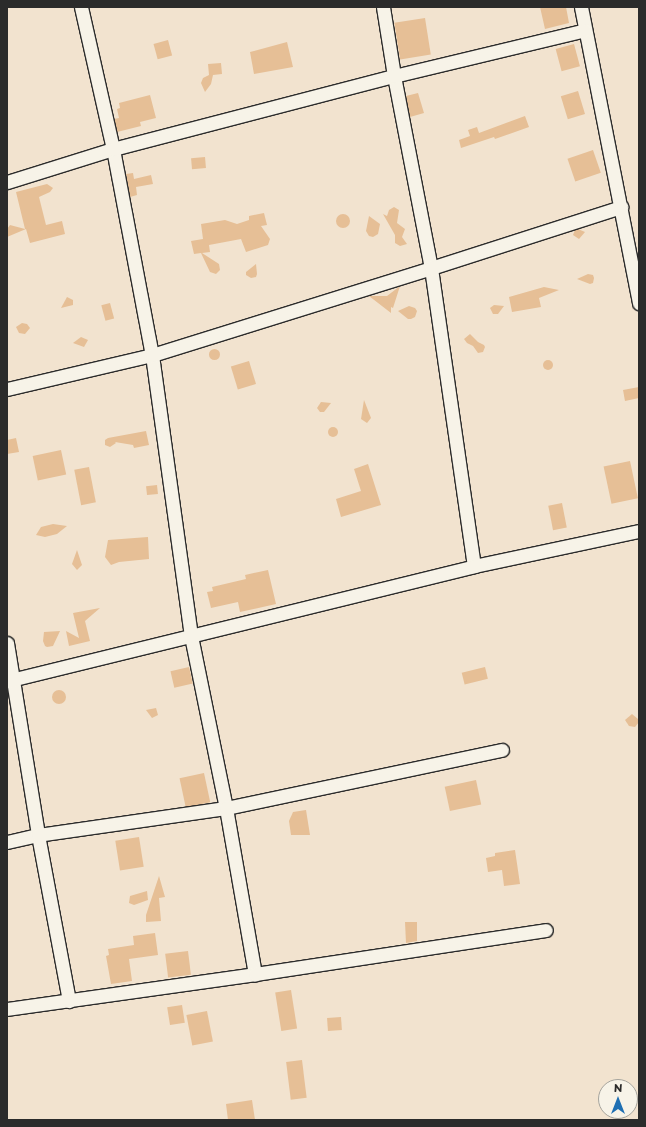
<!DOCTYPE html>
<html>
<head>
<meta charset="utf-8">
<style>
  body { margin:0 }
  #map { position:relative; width:646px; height:1127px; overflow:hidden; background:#f2e3cf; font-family:"Playpen Sans",sans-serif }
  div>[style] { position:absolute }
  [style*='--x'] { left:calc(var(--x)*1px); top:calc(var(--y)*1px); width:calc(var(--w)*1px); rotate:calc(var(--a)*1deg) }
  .building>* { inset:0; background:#e6bf96; transform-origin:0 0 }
  .round { border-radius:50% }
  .roads { filter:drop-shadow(1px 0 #2b2b2b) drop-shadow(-1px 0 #2b2b2b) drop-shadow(0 1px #2b2b2b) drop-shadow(0 -1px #2b2b2b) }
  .minor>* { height:13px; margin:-6.5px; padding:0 6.5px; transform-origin:6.5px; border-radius:6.5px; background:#f7f3e8 }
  span { translate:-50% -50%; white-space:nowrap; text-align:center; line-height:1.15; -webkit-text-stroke:3px #f7f3e8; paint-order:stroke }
  .frame { position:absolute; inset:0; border:8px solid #2b2b2b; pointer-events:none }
  .north { position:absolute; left:598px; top:1079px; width:40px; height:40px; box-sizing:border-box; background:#f7f3e8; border:1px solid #a5a39c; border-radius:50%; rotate:0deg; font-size:11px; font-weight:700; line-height:16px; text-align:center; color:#2b2b2b }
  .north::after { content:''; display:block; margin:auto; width:14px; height:18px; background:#1f6fb2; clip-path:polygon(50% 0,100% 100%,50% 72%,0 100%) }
</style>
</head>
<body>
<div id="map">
  <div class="building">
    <i style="clip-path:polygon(540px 7px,566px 7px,569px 23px,545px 29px)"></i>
    <i style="left:425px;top:18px;width:37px;height:31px;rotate:81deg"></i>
    <i style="left:168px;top:40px;width:16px;height:15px;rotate:75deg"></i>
    <i style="clip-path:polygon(287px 42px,293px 67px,254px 74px,250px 52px)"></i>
    <i style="left:574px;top:44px;width:23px;height:19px;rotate:75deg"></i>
    <i style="clip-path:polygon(221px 63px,222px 74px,213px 75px,211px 84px,205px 92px,201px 83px,203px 78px,209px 75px,208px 64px)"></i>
    <i style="left:578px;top:91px;width:24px;height:18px;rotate:73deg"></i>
    <i style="clip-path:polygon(418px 93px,424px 113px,410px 117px,406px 96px)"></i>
    <i style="clip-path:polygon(150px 95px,156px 118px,140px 122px,141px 126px,117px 132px,114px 119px,119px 118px,117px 109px,120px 108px,119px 103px)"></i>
    <i style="clip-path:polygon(525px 116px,529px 127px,495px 139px,494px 137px,461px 148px,459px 140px,470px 136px,468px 130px,477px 127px,479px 133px)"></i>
    <i style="left:593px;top:150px;width:24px;height:27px;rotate:71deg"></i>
    <i style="left:205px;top:157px;width:11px;height:14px;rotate:85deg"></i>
    <i style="clip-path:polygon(133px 173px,134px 179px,151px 175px,153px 184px,136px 187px,137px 195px,130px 197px,126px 174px)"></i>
    <i style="clip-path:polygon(47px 184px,53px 188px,50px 192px,39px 197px,46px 225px,62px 221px,65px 234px,30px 243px,26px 229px,7px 237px,7px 229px,10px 225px,25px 229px,16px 192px)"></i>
    <i style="clip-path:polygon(394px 207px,399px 210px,397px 223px,405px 229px,402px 237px,407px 244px,400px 246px,395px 243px,395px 235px,383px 214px,387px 216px,389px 210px)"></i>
    <i style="clip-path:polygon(264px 213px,267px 225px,261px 226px,270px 239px,268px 245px,246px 252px,241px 239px,209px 245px,210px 252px,202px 253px,219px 264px,220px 270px,216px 274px,210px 272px,201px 253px,194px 254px,191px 241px,203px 239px,201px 224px,225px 220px,237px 224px,249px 220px,249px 216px)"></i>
    <i class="round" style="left:336px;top:214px;width:14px;height:14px"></i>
    <i style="clip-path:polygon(369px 216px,380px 224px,378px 234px,373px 237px,369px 236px,366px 231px)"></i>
    <i style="clip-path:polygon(578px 229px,585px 232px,579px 239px,573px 235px,575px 230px)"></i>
    <i style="clip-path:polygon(256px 264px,257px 274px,256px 277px,251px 278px,246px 275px,246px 272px)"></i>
    <i style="clip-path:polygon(588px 274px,593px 275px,594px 278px,593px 283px,590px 284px,577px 279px)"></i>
    <i style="clip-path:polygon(400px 286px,393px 308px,391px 307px,391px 313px,369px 296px,387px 296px)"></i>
    <i style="clip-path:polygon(544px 287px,559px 290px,539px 298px,541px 307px,512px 312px,509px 297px)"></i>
    <i style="clip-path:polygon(67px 297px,73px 300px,73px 305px,61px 308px)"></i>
    <i style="left:110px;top:303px;width:16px;height:9px;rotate:75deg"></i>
    <i style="clip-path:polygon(494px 305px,504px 306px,498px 314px,493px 314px,490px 308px)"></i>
    <i style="clip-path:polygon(409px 306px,415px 308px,417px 311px,415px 317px,411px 319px,408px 319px,398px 311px)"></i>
    <i style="clip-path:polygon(22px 323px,27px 324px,30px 328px,25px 334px,19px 333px,16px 327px)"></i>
    <i style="clip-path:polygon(470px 334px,478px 342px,484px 345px,485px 347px,483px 352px,478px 353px,473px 346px,467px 343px,464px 339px)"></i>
    <i style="clip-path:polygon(81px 337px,88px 340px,84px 347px,73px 343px)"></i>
    <i class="round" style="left:208.5px;top:348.5px;width:11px;height:11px"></i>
    <i class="round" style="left:543px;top:360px;width:10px;height:10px"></i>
    <i style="left:249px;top:361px;width:24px;height:19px;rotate:73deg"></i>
    <i style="clip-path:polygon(639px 387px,639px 398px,625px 401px,623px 390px)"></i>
    <i style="clip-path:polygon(364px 400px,371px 418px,367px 423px,361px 419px)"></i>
    <i style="clip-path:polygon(321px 402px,331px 403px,324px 412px,320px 412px,317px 408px)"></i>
    <i class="round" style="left:328px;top:427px;width:10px;height:10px"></i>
    <i style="clip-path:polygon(146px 431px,149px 445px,134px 448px,133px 445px,115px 442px,116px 443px,110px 447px,105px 445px,105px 440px,108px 438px)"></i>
    <i style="clip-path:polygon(16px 438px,19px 452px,7px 454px,7px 440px)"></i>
    <i style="left:61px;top:450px;width:25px;height:29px;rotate:78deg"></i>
    <i style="left:630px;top:461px;width:38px;height:27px;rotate:78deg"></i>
    <i style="clip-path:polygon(368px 464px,381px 505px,341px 517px,336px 499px,361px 491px,354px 469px)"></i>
    <i style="left:89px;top:467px;width:36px;height:15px;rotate:79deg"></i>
    <i style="left:157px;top:485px;width:9px;height:11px;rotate:84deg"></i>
    <i style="left:562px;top:503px;width:25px;height:14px;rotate:79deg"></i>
    <i style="clip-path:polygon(53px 524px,67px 526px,57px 534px,45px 537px,36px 535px,41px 527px)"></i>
    <i style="clip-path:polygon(148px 537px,149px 559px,119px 562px,111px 565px,105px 557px,108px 540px)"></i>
    <i style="clip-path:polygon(77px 550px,82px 565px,77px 570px,72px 564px)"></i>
    <i style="clip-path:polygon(268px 570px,276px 604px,240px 612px,238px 602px,211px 608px,207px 592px,213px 591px,212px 587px,246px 579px,245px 575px)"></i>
    <i style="clip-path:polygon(100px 608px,85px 621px,90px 641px,69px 646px,66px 631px,79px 638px,73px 613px)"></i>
    <i style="clip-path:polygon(60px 631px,53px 646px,47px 647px,45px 646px,43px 641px,44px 632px)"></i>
    <i style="left:189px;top:667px;width:17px;height:19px;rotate:77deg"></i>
    <i style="left:485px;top:667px;width:12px;height:24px;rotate:76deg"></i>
    <i class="round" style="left:52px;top:690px;width:14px;height:14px"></i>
    <i style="clip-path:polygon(156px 708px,158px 715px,152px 718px,146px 710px)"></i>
    <i style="clip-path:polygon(632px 714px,638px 719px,639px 722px,635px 727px,629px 726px,625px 720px)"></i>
    <i style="left:204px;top:773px;width:30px;height:25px;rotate:78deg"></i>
    <i style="left:476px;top:780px;width:25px;height:32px;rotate:78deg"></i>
    <i style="clip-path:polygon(306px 810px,310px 835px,291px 835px,289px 821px,293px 812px)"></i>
    <i style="left:139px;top:837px;width:30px;height:24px;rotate:81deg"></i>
    <i style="clip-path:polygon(515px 850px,520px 884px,504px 886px,502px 870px,488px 872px,486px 858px,495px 856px,495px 853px)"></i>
    <i style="clip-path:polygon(159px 876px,165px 897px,159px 898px,161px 921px,146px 922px,146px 915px)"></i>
    <i style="clip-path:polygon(147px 891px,148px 900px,134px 905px,129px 903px,130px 896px)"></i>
    <i style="clip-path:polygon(405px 922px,417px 922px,417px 941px,406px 943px)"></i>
    <i style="clip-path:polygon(155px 933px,158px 955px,129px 959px,132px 981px,111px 984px,106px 956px,109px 955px,108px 949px,134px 945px,133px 936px)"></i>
    <i style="left:188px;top:951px;width:24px;height:23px;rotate:83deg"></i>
    <i style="left:291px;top:990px;width:39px;height:16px;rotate:81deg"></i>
    <i style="left:182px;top:1005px;width:18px;height:15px;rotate:81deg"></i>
    <i style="left:207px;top:1011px;width:31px;height:21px;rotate:79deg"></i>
    <i style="left:341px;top:1017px;width:13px;height:14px;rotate:86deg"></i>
    <i style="left:302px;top:1060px;width:38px;height:16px;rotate:83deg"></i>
    <i style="clip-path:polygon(252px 1100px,255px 1120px,228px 1120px,226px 1104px)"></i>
  </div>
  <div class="roads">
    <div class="minor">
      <i style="--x:81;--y:7;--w:146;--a:77.3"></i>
      <i style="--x:113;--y:149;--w:210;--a:79.3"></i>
      <i style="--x:152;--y:355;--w:284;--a:82.1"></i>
      <i style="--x:191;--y:636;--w:176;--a:78.5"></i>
      <i style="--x:226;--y:808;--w:169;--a:80.1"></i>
      <i style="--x:383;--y:7;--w:70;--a:80.9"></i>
      <i style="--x:394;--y:76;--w:196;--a:79.1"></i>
      <i style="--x:431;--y:268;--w:301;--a:81.8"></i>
      <i style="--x:581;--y:7;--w:302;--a:78.9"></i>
      <i style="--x:7;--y:182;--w:111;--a:-17.3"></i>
      <i style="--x:113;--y:149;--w:290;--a:-14.6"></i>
      <i style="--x:394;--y:76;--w:196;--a:-13.5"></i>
      <i style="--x:7;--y:389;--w:149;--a:-13.2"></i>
      <i style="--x:152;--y:355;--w:292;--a:-17.3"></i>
      <i style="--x:431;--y:268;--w:200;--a:-17.8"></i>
      <i style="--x:7;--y:643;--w:194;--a:80.8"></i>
      <i style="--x:38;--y:835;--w:169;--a:79.4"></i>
      <i style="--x:7;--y:681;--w:481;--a:-13.8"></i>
      <i style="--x:474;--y:566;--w:169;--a:-12"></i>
      <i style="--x:7;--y:842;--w:32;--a:-13"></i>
      <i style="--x:38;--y:835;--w:190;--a:-8.2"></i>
      <i style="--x:226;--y:808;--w:282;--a:-11.9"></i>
      <i style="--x:7;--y:1009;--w:250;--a:-8"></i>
      <i style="--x:255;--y:974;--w:294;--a:-8.6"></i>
    </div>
  </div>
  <div class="frame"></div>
  <div class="north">N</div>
</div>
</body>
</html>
